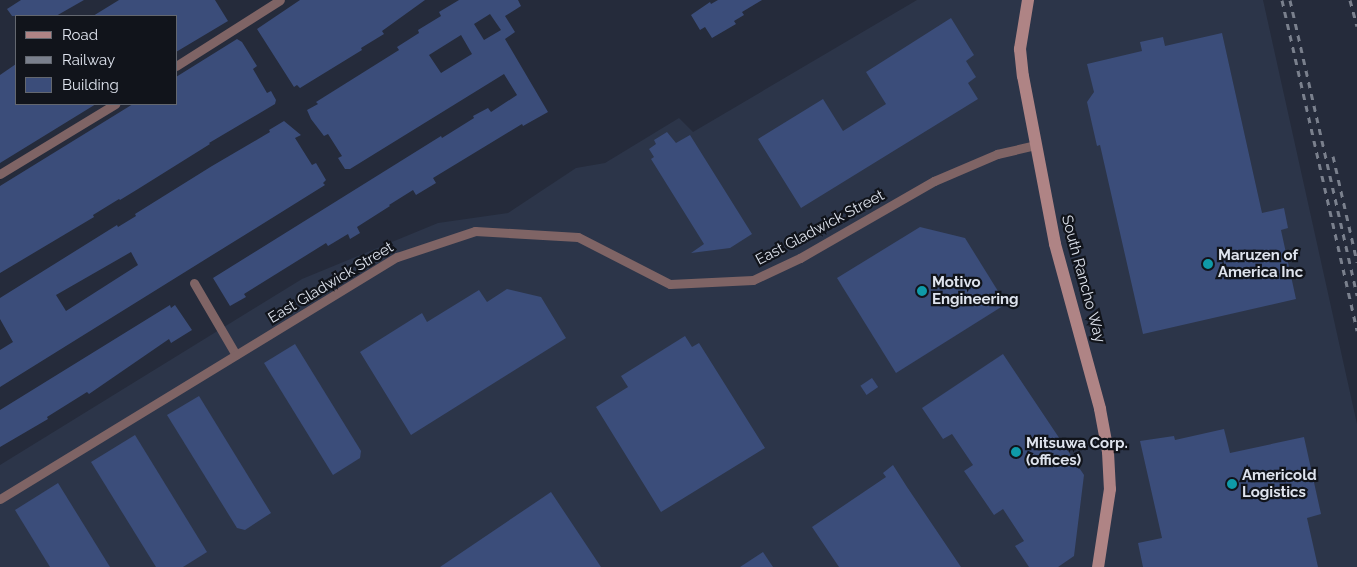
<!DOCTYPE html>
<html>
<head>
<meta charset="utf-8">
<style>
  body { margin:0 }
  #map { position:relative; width:1357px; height:567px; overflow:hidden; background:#252b3b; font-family:Raleway,sans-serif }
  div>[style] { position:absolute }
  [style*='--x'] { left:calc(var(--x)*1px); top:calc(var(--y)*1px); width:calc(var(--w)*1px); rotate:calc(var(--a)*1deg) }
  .built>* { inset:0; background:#2c3549 }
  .building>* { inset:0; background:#3b4d7a; transform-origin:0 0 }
  .street>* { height:9px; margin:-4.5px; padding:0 4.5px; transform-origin:4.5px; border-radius:4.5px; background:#7f6465 }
  .secondary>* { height:12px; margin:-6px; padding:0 6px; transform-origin:6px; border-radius:6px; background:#af8485 }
  .rail>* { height:3px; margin-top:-1.5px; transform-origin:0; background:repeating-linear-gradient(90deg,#7a808d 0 6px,transparent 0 12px) }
  .dots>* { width:14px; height:14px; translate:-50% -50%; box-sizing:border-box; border:2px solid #11141b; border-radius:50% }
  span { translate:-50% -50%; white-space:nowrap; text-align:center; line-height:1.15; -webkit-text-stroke:4.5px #11141b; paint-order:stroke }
  .street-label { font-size:15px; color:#dee3ed }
  .poi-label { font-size:15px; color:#dee3ed; font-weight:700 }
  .left { translate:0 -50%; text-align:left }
  .legend { position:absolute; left:15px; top:15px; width:162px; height:90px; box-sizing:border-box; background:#11141b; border:1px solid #63676f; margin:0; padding:6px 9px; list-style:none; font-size:15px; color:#dee3ed }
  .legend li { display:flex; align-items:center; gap:10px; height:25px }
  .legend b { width:25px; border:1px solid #63676f }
</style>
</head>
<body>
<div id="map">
  <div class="built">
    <i style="clip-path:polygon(917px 0,1263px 0,1357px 424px,1357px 567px,0 567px,0 465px,302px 279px,438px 223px,508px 213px,576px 168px,605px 163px,679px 118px,693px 132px)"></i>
  </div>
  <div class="building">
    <i style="clip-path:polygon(21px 0,84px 0,56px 16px,12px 16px,7px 9px)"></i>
    <i style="clip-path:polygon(119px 0,215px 0,228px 21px,176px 52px,176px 16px,93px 16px)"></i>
    <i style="clip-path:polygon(300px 0,425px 0,382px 31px,384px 34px,361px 48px,362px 50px,300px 88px,297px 85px,294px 87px,257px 29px)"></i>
    <i style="clip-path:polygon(evenodd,459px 0,518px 0,521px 6px,505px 16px,515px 32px,505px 39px,548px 112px,523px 126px,522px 124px,433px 178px,436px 183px,416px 195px,413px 190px,389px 205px,390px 206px,357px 227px,360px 233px,350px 239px,348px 234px,328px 246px,326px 243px,244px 294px,246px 297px,230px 306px,213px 278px,441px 136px,442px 138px,474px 118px,473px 116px,488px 108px,491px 112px,517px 95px,504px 74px,350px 169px,345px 169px,338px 158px,342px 156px,328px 134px,324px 136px,311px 119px,307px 110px,318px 104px,316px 102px,399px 50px,397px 47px,419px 33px,418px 30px,441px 16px,439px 12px,459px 0,490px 14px,501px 30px,484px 40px,474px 24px,490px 14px,459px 0,461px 35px,472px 54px,441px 73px,429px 55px,461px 35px)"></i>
    <i style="clip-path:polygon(718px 0,762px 0,742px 12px,744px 15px,734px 21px,736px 24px,712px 38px,705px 27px,700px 30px,691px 15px,710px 2px,711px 4px)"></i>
    <i style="clip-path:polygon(951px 18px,974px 55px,966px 61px,976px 77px,968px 83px,978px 99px,801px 208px,758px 139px,823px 99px,843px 131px,886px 104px,866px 72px)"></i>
    <i style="clip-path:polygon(1222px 33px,1262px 213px,1284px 208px,1288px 228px,1281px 230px,1296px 299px,1143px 334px,1100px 145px,1097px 146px,1087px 102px,1094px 92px,1087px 64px,1142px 51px,1140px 42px,1163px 37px,1165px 46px)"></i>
    <i style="clip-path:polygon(237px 39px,242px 42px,257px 66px,253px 69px,267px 93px,271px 91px,276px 100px,275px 104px,209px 143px,210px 144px,138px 189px,120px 200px,119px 199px,93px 215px,94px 217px,0 273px,0 186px,133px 104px,176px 104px,176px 77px)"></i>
    <i style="clip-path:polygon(16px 64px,16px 104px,96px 104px,0 163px,0 75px)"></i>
    <i style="clip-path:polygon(evenodd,284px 121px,301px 135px,295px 138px,312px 165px,316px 163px,326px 180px,323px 183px,325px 185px,0 387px,0 350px,13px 342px,0 319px,0 298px,117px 225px,118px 227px,136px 216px,135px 214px,212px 166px,270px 132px,269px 130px,284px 121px,131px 252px,138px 265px,66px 311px,56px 295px,131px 252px)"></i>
    <i style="clip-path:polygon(667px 132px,676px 143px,690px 135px,752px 234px,730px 248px,691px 253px,704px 244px,651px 159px,654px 157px,649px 149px,656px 144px,654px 140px)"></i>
    <i style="clip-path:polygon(920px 227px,965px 238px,1006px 304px,896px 373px,837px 278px)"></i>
    <i style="clip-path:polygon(507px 289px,541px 297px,566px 338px,411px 435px,360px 352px,422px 313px,427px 322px,479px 290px,487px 302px)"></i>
    <i style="clip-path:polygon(170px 305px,171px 308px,175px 305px,192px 330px,171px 343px,169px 339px,89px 394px,87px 392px,47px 417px,48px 419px,0 447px,0 410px)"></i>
    <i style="clip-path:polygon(685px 336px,692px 347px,699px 343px,765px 448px,661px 512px,596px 407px,628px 387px,621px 376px)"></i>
    <i style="clip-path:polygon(295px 344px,361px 451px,360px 458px,333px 475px,264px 363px)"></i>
    <i style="clip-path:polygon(1003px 354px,1084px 475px,1074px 556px,1058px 567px,1029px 567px,1015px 546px,1024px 541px,1003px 509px,994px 515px,964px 471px,973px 465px,952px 434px,943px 439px,922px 408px)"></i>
    <i style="left:872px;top:378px;width:11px;height:14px;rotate:56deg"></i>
    <i style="clip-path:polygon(199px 396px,271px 513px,245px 530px,237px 528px,167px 415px)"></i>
    <i style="clip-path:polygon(1224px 429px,1230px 453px,1304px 437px,1321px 514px,1307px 518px,1318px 567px,1143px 567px,1138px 543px,1162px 538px,1140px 441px,1174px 436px,1175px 440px)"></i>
    <i style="clip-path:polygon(135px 435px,207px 552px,183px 567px,156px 567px,91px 462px)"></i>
    <i style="clip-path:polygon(893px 465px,907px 487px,961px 567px,839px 567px,812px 527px,886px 477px,883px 473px)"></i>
    <i style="clip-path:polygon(58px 483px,110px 567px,50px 567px,15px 510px)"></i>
    <i style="clip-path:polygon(551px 492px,601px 567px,440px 567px)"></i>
    <i style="clip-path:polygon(763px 552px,773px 567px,740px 567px)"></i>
  </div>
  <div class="street">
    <i style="--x:176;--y:66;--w:123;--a:-32.4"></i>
    <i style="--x:0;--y:174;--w:135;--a:-31.3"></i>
    <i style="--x:194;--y:283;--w:83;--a:59.7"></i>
    <i style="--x:0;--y:499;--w:465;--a:-31.4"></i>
    <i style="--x:397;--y:257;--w:82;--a:-18.4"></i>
    <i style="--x:475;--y:231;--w:103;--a:3.3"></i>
    <i style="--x:578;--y:237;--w:103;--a:27.1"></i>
    <i style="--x:670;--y:284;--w:83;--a:-2.8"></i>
    <i style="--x:753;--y:280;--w:52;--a:-25.1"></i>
    <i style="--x:800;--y:258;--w:155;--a:-29.9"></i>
    <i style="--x:934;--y:181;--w:69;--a:-23.2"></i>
    <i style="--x:997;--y:154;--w:39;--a:-13"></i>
  </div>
  <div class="secondary">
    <i style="--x:1028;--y:0;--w:50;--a:99.3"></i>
    <i style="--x:1020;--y:49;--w:27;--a:84"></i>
    <i style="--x:1023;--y:76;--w:171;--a:79.2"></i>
    <i style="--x:1055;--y:244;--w:171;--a:74.7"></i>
    <i style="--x:1100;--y:409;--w:44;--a:79.5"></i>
    <i style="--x:1108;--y:452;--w:37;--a:87"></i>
    <i style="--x:1110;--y:489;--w:79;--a:98.7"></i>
  </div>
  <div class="rail">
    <i style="--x:1282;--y:0;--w:339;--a:77.2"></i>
    <i style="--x:1290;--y:0;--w:303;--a:77.2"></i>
    <i style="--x:1350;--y:0;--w:27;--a:75"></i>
    <i style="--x:1333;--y:156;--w:109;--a:77.2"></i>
  </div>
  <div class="dots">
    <i style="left:1208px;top:264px;background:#0f9aa8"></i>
    <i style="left:922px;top:291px;background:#0f9aa8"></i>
    <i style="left:1016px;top:452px;background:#0f9aa8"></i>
    <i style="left:1232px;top:484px;background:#0f9aa8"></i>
  </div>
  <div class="street-label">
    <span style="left:820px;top:228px;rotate:-28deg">East Gladwick Street</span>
    <span style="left:1083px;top:279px;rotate:75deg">South Rancho Way</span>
    <span style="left:331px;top:283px;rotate:-31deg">East Gladwick Street</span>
  </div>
  <div class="poi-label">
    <span class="left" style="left:1218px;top:264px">Maruzen of<br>America Inc</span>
    <span class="left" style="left:932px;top:291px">Motivo<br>Engineering</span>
    <span class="left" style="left:1026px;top:452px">Mitsuwa Corp.<br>(offices)</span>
    <span class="left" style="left:1242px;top:484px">Americold<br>Logistics</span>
  </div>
  <ul class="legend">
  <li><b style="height:6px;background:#af8485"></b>Road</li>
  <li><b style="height:6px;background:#7a808d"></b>Railway</li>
  <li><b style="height:14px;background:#3b4d7a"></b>Building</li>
  </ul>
</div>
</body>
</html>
